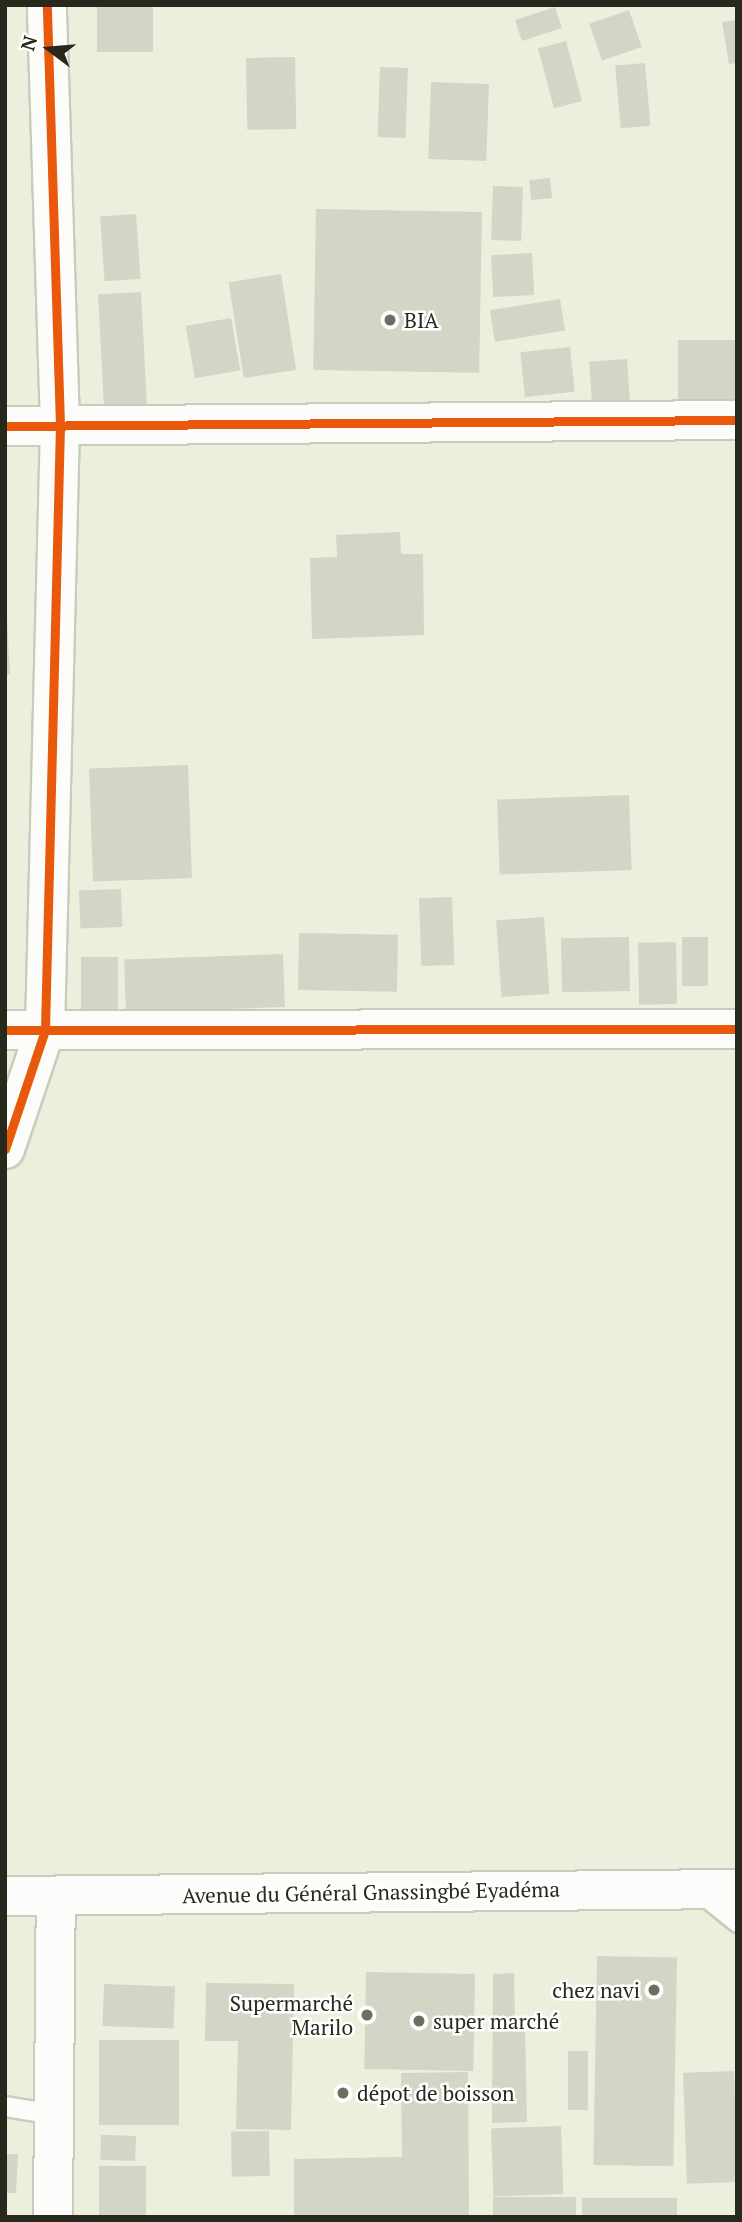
<!DOCTYPE html>
<html>
<head>
<meta charset="utf-8">
<style>
  body { margin:0 }
  #map { position:relative; width:742px; height:2222px; overflow:hidden; background:#eaf0dc; font-family:"PT Serif",serif }
  div>[style] { position:absolute }
  [style*='--x'] { left:calc(var(--x)*1px); top:calc(var(--y)*1px); width:calc(var(--w)*1px); rotate:calc(var(--a)*1deg) }
  .building>* { inset:0; background:#d2d6c7; transform-origin:0 0 }
  .roads { filter:drop-shadow(2px 0 #c7ccbc) drop-shadow(-2px 0 #c7ccbc) drop-shadow(0 2px #c7ccbc) drop-shadow(0 -2px #c7ccbc) }
  .service>* { height:19px; margin:-9.5px; padding:0 9.5px; transform-origin:9.5px; border-radius:9.5px; background:#fcfdfa }
  .minor>* { height:38px; margin:-19px; padding:0 19px; transform-origin:19px; border-radius:19px; background:#fcfdfa }
  .secondary>* { height:38px; margin:-19px; padding:0 19px; transform-origin:19px; border-radius:19px; background:#fcfdfa }
  .cycleway>* { height:9px; margin:-4.5px; padding:0 4.5px; transform-origin:4.5px; border-radius:4.5px; background:#e8590c }
  .dots>* { width:19px; height:19px; translate:-50% -50%; box-sizing:border-box; border:4px solid #fff; border-radius:50% }
  span { translate:-50% -50%; white-space:nowrap; text-align:center; line-height:1.15; -webkit-text-stroke:5px #fff; paint-order:stroke }
  .poi-label { font-size:21px; color:#26291c }
  .left { translate:0 -50%; text-align:left }
  .right { translate:-100% -50%; text-align:right }
  .street-label { font-size:21px; color:#26291c }
  .frame { position:absolute; inset:0; border:7px solid #26291c; pointer-events:none }
  .north { position:absolute; left:14px; top:14px; width:70px; height:70px; -webkit-text-stroke:5px #fff; paint-order:stroke; rotate:286deg; font-size:19px; font-weight:700; line-height:28px; text-align:center; color:#26291c }
  .north::after { content:''; display:block; margin:auto; width:24px; height:32px; background:#26291c; clip-path:polygon(50% 0,100% 100%,50% 72%,0 100%) }
</style>
</head>
<body>
<div id="map">
  <div class="building">
    <i style="left:97px;top:5px;width:56px;height:47px"></i>
    <i style="left:555px;top:7px;width:22px;height:42px;rotate:72deg"></i>
    <i style="left:629px;top:10px;width:39px;height:42px;rotate:71deg"></i>
    <i style="clip-path:polygon(737px 20px,737px 63px,729px 64px,722px 22px)"></i>
    <i style="left:566px;top:41px;width:62px;height:29px;rotate:75deg"></i>
    <i style="left:295px;top:57px;width:72px;height:49px;rotate:89deg"></i>
    <i style="left:645px;top:63px;width:63px;height:30px;rotate:85deg"></i>
    <i style="left:380px;top:67px;width:28px;height:70px;rotate:2deg"></i>
    <i style="left:431px;top:82px;width:58px;height:77px;rotate:2deg"></i>
    <i style="left:550px;top:178px;width:20px;height:21px;rotate:84deg"></i>
    <i style="left:493px;top:186px;width:30px;height:54px;rotate:2deg"></i>
    <i style="left:316px;top:209px;width:166px;height:161px;rotate:1deg"></i>
    <i style="left:136px;top:214px;width:65px;height:36px;rotate:86deg"></i>
    <i style="left:532px;top:253px;width:42px;height:41px;rotate:87deg"></i>
    <i style="left:281px;top:274px;width:97px;height:53px;rotate:81deg"></i>
    <i style="left:141px;top:292px;width:112px;height:43px;rotate:87deg"></i>
    <i style="left:560px;top:299px;width:32px;height:71px;rotate:81deg"></i>
    <i style="left:231px;top:318px;width:53px;height:46px;rotate:80deg"></i>
    <i style="left:737px;top:340px;width:67px;height:59px;rotate:90deg"></i>
    <i style="left:570px;top:347px;width:45px;height:50px;rotate:84deg"></i>
    <i style="left:627px;top:359px;width:43px;height:38px;rotate:86deg"></i>
    <i style="clip-path:polygon(400px 532px,401px 554px,423px 554px,424px 635px,312px 639px,310px 558px,337px 557px,336px 535px)"></i>
    <i style="clip-path:polygon(5px 581px,10px 674px,5px 675px)"></i>
    <i style="left:188px;top:765px;width:113px;height:99px;rotate:88deg"></i>
    <i style="left:629px;top:795px;width:75px;height:132px;rotate:88deg"></i>
    <i style="left:121px;top:889px;width:38px;height:42px;rotate:88deg"></i>
    <i style="left:452px;top:897px;width:68px;height:33px;rotate:88deg"></i>
    <i style="left:544px;top:917px;width:77px;height:48px;rotate:86deg"></i>
    <i style="left:299px;top:933px;width:99px;height:57px;rotate:1deg"></i>
    <i style="left:629px;top:937px;width:54px;height:68px;rotate:89deg"></i>
    <i style="left:682px;top:937px;width:26px;height:49px"></i>
    <i style="left:676px;top:942px;width:62px;height:38px;rotate:89deg"></i>
    <i style="left:283px;top:954px;width:53px;height:159px;rotate:88deg"></i>
    <i style="left:81px;top:957px;width:37px;height:52px"></i>
    <i style="left:597px;top:1956px;width:80px;height:209px;rotate:1deg"></i>
    <i style="left:366px;top:1972px;width:109px;height:97px;rotate:1deg"></i>
    <i style="clip-path:polygon(514px 1973px,515px 2027px,525px 2027px,527px 2122px,492px 2123px,493px 1974px)"></i>
    <i style="clip-path:polygon(206px 1983px,294px 1984px,291px 2130px,236px 2129px,238px 2041px,205px 2041px)"></i>
    <i style="left:104px;top:1984px;width:71px;height:42px;rotate:2deg"></i>
    <i style="left:179px;top:2040px;width:85px;height:80px;rotate:90deg"></i>
    <i style="left:588px;top:2051px;width:59px;height:20px;rotate:90deg"></i>
    <i style="left:734px;top:2071px;width:111px;height:51px;rotate:88deg"></i>
    <i style="clip-path:polygon(468px 2072px,469px 2217px,294px 2217px,294px 2159px,402px 2157px,401px 2073px)"></i>
    <i style="left:561px;top:2126px;width:68px;height:70px;rotate:88deg"></i>
    <i style="left:269px;top:2131px;width:45px;height:38px;rotate:89deg"></i>
    <i style="left:136px;top:2136px;width:25px;height:35px;rotate:92deg"></i>
    <i style="clip-path:polygon(5px 2154px,18px 2154px,16px 2193px,5px 2193px)"></i>
    <i style="left:99px;top:2166px;width:47px;height:51px"></i>
    <i style="left:576px;top:2197px;width:20px;height:83px;rotate:90deg"></i>
    <i style="left:582px;top:2198px;width:95px;height:19px"></i>
  </div>
  <div class="roads">
    <div class="service">
      <i style="--x:700;--y:1892;--w:48;--a:39"></i>
      <i style="--x:5;--y:2106;--w:50;--a:9.3"></i>
    </div>
    <div class="minor">
      <i style="--x:5;--y:426;--w:732;--a:-0.47"></i>
      <i style="--x:5;--y:1030;--w:732;--a:-0.08"></i>
      <i style="--x:5;--y:1149;--w:126;--a:-71.4"></i>
      <i style="--x:45;--y:1030;--w:605;--a:-88.58"></i>
      <i style="--x:60;--y:425;--w:420;--a:-91.8"></i>
      <i style="--x:53;--y:2217;--w:321;--a:-89.5"></i>
    </div>
    <div class="secondary">
      <i style="--x:5;--y:1896;--w:732;--a:-0.55"></i>
    </div>
  </div>
  <div class="cycleway">
    <i style="--x:5;--y:426;--w:732;--a:-0.47"></i>
    <i style="--x:5;--y:1030;--w:732;--a:-0.08"></i>
    <i style="--x:5;--y:1149;--w:126;--a:-71.4"></i>
    <i style="--x:45;--y:1030;--w:605;--a:-88.58"></i>
    <i style="--x:60;--y:425;--w:420;--a:-91.8"></i>
  </div>
  <div class="dots">
    <i style="left:390px;top:320px;background:#6b6f5f"></i>
    <i style="left:654px;top:1990px;background:#6b6f5f"></i>
    <i style="left:367px;top:2015px;background:#6b6f5f"></i>
    <i style="left:419px;top:2021px;background:#6b6f5f"></i>
    <i style="left:343px;top:2093px;background:#6b6f5f"></i>
  </div>
  <div class="poi-label">
    <span class="left" style="left:404px;top:320px">BIA</span>
    <span class="right" style="left:640px;top:1990px">chez navi</span>
    <span class="right" style="left:353px;top:2015px">Supermarché<br>Marilo</span>
    <span class="left" style="left:433px;top:2021px">super marché</span>
    <span class="left" style="left:357px;top:2093px">dépot de boisson</span>
  </div>
  <div class="street-label">
    <span style="left:371px;top:1892px;rotate:-1deg">Avenue du Général Gnassingbé Eyadéma</span>
  </div>
  <div class="frame"></div>
  <div class="north">N</div>
</div>
</body>
</html>
